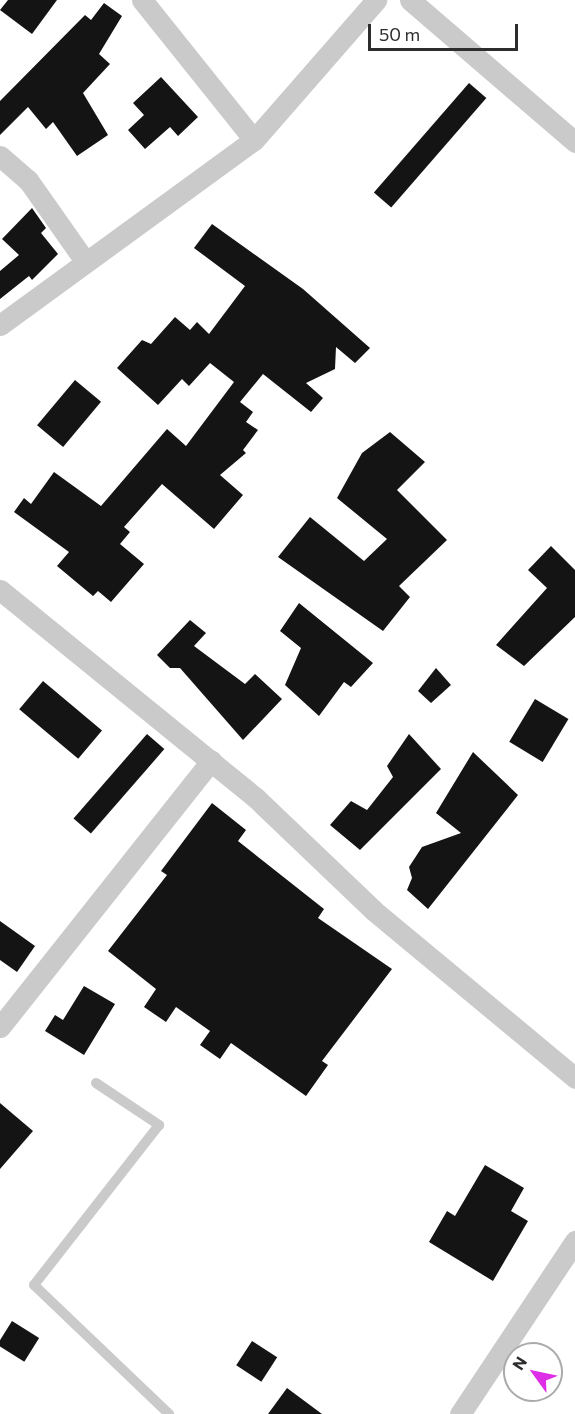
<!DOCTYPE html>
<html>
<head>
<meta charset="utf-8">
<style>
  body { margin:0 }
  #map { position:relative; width:575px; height:1414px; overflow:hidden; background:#fff; font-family:Commissioner,sans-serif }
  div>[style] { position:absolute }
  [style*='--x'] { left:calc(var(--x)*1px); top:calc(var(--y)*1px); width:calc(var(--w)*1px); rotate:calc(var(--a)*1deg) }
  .building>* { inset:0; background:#141414; transform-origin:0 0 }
  .service>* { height:10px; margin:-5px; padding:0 5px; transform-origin:5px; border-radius:5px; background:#cacaca }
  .minor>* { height:21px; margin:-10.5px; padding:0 10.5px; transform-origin:10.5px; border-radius:10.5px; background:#cacaca }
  span { translate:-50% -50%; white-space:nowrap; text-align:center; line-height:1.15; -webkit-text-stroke:6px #fff; paint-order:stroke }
  .north { position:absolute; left:503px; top:1342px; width:60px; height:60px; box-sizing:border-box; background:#fff; border:2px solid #ababab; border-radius:50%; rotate:303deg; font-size:16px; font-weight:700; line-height:24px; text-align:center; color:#2d2d2d }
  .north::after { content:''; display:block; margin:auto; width:21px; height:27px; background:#dd2de6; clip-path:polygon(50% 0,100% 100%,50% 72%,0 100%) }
  .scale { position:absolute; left:368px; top:24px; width:150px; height:27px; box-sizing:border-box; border:3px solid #2d2d2d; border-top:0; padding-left:8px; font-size:18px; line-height:21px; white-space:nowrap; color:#2d2d2d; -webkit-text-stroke:4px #fff; paint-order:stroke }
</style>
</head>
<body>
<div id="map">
  <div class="building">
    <i style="clip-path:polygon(8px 0,57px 0,32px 34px,0 10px)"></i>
    <i style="clip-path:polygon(104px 3px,122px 16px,99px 54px,110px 64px,83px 93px,108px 135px,77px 156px,53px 122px,46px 129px,28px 107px,0 135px,0 101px,85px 15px,91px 20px)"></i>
    <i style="clip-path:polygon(161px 77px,198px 117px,178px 136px,170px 127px,145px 149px,128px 130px,144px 115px,133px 103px)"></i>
    <i style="left:469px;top:83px;width:23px;height:145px;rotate:41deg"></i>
    <i style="clip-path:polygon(32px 208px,46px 228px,41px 233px,58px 254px,32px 280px,29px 276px,0 299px,0 271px,19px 255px,2px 239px)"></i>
    <i style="clip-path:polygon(212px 224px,303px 289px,370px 348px,355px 363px,336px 347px,335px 369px,306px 383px,323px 398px,311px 412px,263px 374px,240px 402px,253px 412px,246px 422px,258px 430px,243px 450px,246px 453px,220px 475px,243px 495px,214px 529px,162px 484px,124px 527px,130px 532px,120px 544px,144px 564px,111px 602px,98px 591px,93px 596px,57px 566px,69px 552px,14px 512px,24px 498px,31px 504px,54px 472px,101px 506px,167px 429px,186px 446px,234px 382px,210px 363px,189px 386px,182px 379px,158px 405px,117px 368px,142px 340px,151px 344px,175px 317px,190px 330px,197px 322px,209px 334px,245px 286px,194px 248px)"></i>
    <i style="left:75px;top:380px;width:34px;height:59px;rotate:40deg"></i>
    <i style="clip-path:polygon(390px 432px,425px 462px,397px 490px,447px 540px,399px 586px,410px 597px,383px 631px,278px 557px,310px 517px,364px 561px,387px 539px,337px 498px,362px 453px)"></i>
    <i style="clip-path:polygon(551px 546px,575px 570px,575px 617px,524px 666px,496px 645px,547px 588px,528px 570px)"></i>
    <i style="clip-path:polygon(299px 603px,373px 663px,351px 687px,344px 682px,319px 716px,285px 685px,301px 648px,280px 631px)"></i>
    <i style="clip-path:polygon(190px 620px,206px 633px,194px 646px,245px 684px,255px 674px,282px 699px,243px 740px,180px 668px,170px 668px,157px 655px)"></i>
    <i style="clip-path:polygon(436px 668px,451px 685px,431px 703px,418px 691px)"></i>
    <i style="left:43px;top:681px;width:77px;height:37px;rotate:40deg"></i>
    <i style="left:535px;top:699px;width:39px;height:50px;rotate:31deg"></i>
    <i style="left:147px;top:734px;width:23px;height:112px;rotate:41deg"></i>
    <i style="clip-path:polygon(409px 734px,441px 769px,360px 850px,330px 825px,351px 801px,367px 810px,393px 777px,387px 766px)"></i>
    <i style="clip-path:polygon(473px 752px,518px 795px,428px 909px,407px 890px,412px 878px,409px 867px,422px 847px,461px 833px,436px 813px)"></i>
    <i style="clip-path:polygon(212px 803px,246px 830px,238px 841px,324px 909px,318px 918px,392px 969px,322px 1061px,328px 1065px,306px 1096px,231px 1043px,220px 1059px,200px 1045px,210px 1031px,176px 1007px,166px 1022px,144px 1007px,156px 989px,108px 951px,167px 875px,161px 871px)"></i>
    <i style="clip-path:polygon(0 921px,35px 946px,17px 972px,0 960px)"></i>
    <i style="clip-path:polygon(84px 986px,115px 1004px,84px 1055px,45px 1031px,55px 1015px,63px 1020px)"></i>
    <i style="clip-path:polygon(0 1103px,33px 1131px,0 1169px)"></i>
    <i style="clip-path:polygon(485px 1165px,524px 1188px,511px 1211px,528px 1221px,493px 1281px,429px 1242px,447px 1211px,455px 1216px)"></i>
    <i style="left:12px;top:1321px;width:32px;height:28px;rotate:32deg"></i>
    <i style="left:252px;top:1341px;width:30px;height:29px;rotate:33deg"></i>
    <i style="clip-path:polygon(287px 1388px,322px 1414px,268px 1414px)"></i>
  </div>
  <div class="service">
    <i style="--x:96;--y:1083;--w:76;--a:33.7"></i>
    <i style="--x:159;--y:1125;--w:203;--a:128"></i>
    <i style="--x:34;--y:1285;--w:187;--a:43.7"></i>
  </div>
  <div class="minor">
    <i style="--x:142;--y:0;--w:179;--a:51.3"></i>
    <i style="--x:410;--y:0;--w:218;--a:40.7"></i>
    <i style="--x:0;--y:156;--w:37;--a:41"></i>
    <i style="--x:28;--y:180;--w:99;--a:54.9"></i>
    <i style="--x:0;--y:325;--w:314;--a:-36.1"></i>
    <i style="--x:254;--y:140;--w:186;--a:-48.9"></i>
    <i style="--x:0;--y:590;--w:330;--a:39.1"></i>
    <i style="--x:256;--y:798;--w:162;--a:43.7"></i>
    <i style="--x:373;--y:910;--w:263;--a:39.7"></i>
    <i style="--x:0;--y:1027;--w:340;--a:-51.6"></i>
    <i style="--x:460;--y:1414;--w:208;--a:-56.4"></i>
  </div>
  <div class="north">N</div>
  <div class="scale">50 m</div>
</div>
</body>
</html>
